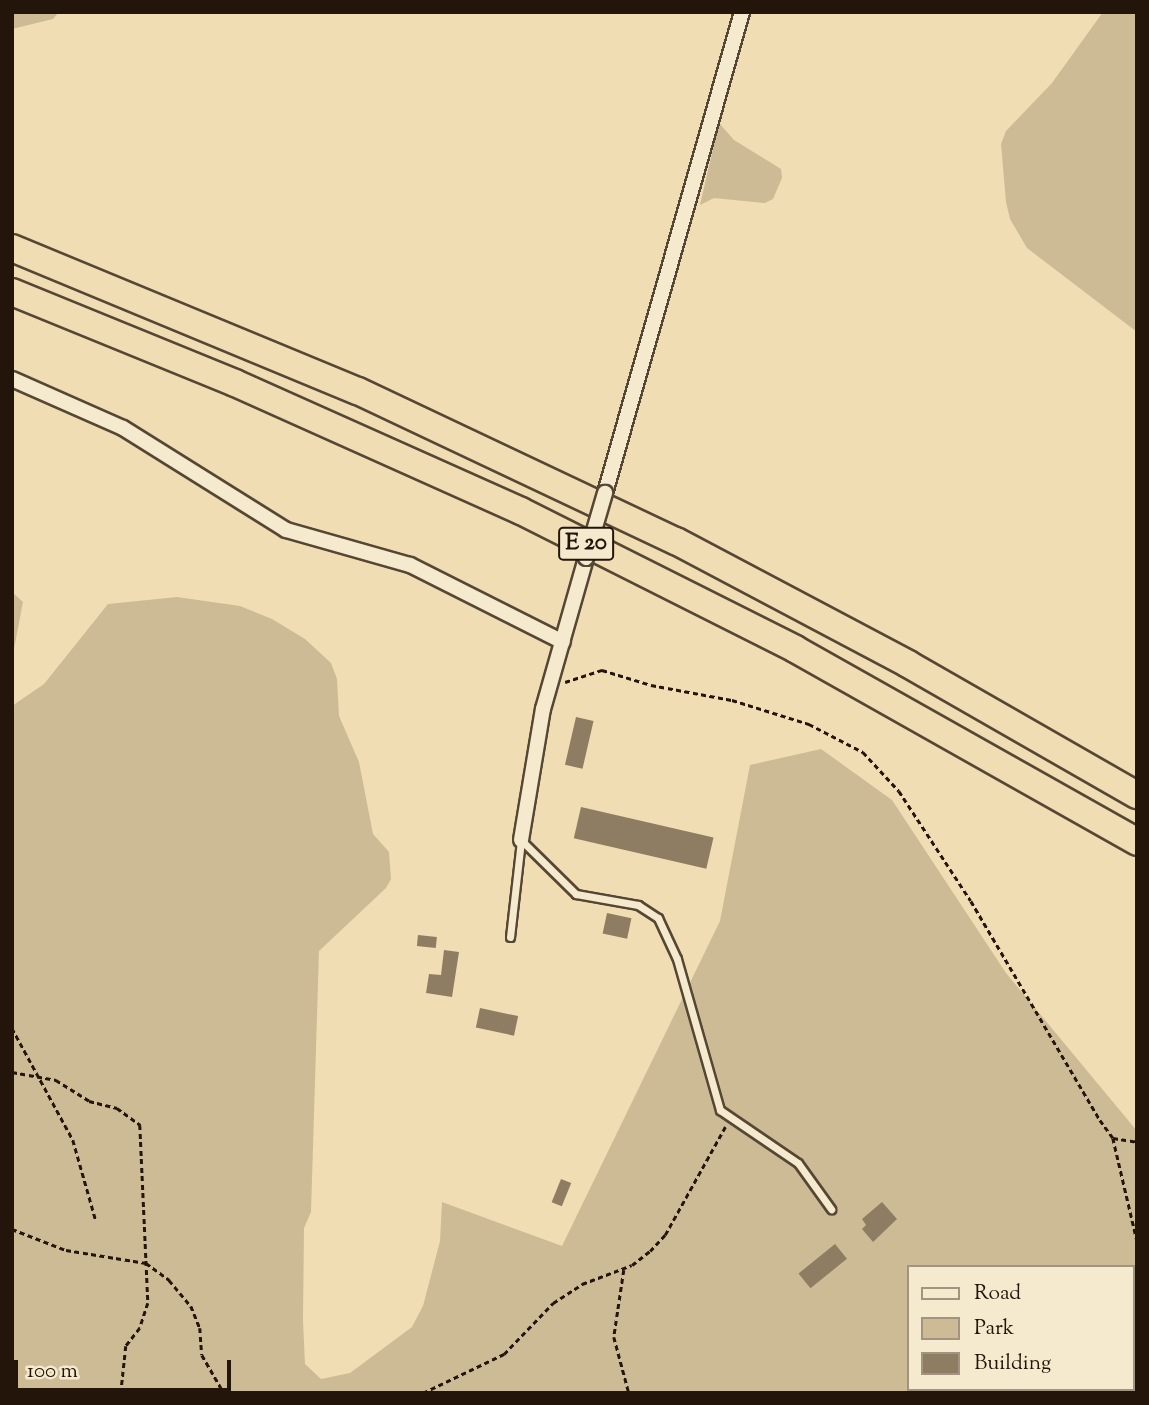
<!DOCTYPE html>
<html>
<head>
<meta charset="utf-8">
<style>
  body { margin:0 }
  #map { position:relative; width:1149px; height:1405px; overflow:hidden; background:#f0ddb3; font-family:"Sorts Mill Goudy",serif }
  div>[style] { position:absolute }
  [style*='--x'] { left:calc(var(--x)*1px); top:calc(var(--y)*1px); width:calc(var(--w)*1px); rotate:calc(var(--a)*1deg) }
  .green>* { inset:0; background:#cdbb96 }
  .building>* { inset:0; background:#8e7d62; transform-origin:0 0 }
  .path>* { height:2.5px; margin-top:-1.25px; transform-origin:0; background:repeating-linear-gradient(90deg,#23150a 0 5px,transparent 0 8.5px) }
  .roads { filter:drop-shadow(2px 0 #564734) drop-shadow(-2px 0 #564734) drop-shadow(0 2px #564734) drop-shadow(0 -2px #564734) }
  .lane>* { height:7px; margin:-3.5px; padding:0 3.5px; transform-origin:3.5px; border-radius:3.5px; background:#f5e9ce }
  .street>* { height:14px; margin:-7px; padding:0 7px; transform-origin:7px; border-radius:7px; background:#f5e9ce }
  .highway>* { height:26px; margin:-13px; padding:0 13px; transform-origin:13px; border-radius:13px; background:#f0ddb3 }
  .bridges { filter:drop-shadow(2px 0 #564734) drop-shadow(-2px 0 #564734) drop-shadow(0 2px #564734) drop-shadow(0 -2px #564734) }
  .street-bridge>* { height:14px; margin:-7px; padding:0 7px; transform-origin:7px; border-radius:7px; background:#f5e9ce }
  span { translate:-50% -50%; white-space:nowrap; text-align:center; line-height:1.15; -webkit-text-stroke:7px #f5e9ce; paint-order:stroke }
  .shield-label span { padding:2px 5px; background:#f5e9ce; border:2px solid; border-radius:5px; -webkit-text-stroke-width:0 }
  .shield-label { font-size:23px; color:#23150a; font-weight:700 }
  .frame { position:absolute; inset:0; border:14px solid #23150a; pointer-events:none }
  .legend { position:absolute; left:907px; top:1265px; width:228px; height:126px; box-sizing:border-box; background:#f5e9ce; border:2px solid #a19480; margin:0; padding:9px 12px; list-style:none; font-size:21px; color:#23150a }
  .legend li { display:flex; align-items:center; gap:14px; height:35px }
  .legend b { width:35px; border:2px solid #a19480 }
  .scale { position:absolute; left:14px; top:1360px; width:217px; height:32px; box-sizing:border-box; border:4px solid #23150a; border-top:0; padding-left:9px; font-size:21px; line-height:24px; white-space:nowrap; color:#23150a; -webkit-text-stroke:5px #f5e9ce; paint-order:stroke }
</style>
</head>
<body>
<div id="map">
  <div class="green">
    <i style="clip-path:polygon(12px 12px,59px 12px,53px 19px,12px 29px)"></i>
    <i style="clip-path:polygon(1103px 12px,1137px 12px,1137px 332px,1027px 248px,1010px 219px,1006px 202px,1001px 144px,1006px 131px,1052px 83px)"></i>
    <i style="clip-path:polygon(719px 123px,734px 140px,781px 169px,782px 178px,773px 199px,765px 203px,714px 198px,700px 205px)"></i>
    <i style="clip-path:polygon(12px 592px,23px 602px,12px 659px)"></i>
    <i style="clip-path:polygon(evenodd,177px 597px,240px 606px,272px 619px,305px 639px,331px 663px,337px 679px,339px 716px,359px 762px,373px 834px,389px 852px,391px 879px,386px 888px,319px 951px,311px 1212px,304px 1228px,303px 1320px,305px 1364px,321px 1379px,350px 1373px,412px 1327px,423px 1306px,440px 1241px,442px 1202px,562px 1246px,720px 921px,750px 765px,821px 749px,892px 800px,1006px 973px,1137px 1131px,1137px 1393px,12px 1393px,12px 706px,44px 684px,108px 604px,177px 597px,909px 1267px,1133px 1267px,1133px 1389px,909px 1389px,909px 1267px)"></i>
  </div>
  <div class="building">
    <i style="left:576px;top:717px;width:18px;height:49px;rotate:13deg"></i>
    <i style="left:581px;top:807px;width:136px;height:32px;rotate:13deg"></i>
    <i style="left:607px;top:913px;width:25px;height:21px;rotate:12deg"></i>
    <i style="left:418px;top:935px;width:19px;height:11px;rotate:6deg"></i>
    <i style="clip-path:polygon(444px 950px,459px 952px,452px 997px,426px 993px,429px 974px,441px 975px)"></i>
    <i style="left:480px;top:1008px;width:39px;height:20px;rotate:12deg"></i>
    <i style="left:561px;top:1179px;width:11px;height:25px;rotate:22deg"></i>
    <i style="clip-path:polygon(882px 1202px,897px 1219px,873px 1242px,862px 1229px,866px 1225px,862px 1219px)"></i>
    <i style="left:835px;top:1244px;width:19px;height:47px;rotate:51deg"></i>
  </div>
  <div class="path">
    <i style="--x:565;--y:682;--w:39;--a:-18"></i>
    <i style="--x:602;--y:670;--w:51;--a:17"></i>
    <i style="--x:651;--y:685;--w:82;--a:10.5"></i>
    <i style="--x:732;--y:700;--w:81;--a:17.3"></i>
    <i style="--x:809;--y:724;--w:61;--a:27.4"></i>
    <i style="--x:863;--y:752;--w:53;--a:47.3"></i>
    <i style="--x:899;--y:791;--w:131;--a:56.8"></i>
    <i style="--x:971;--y:901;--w:254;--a:59.5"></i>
    <i style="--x:1100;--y:1120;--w:22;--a:54"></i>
    <i style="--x:1113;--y:1138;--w:24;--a:9"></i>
    <i style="--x:12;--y:1028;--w:128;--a:61.4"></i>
    <i style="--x:73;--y:1140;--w:84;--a:74.1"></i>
    <i style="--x:12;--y:1072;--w:45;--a:10.3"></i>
    <i style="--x:56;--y:1080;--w:39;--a:32"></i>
    <i style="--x:89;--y:1101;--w:29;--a:14"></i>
    <i style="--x:117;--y:1108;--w:29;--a:36"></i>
    <i style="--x:140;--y:1125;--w:178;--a:87.4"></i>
    <i style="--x:148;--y:1303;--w:26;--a:108"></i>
    <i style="--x:140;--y:1328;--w:23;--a:128"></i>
    <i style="--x:126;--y:1346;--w:47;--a:96.1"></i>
    <i style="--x:1113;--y:1138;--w:105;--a:76.8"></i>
    <i style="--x:12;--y:1229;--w:58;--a:21.3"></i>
    <i style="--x:66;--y:1250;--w:81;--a:9.2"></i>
    <i style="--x:146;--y:1263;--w:29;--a:36"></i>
    <i style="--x:169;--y:1280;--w:34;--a:50"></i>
    <i style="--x:191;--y:1306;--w:24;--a:68"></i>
    <i style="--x:200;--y:1328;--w:27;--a:86"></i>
    <i style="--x:202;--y:1355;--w:44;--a:59.9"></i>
    <i style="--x:624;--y:1270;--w:68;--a:98.5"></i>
    <i style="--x:614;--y:1337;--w:58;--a:75"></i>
    <i style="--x:1133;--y:1363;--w:4;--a:14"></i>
    <i style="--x:1071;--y:1389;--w:4;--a:63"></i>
    <i style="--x:423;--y:1393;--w:90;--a:-25.7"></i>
    <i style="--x:504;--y:1354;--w:71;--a:-46.1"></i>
    <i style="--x:553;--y:1303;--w:35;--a:-33"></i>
    <i style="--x:582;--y:1284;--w:53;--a:-20.8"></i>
    <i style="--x:632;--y:1265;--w:23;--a:-38"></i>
    <i style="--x:650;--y:1251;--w:22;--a:-47"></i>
    <i style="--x:665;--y:1235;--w:124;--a:-60.9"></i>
  </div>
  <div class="roads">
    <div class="lane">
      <i style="--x:521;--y:840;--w:77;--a:44.5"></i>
      <i style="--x:576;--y:894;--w:63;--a:10.1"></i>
      <i style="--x:638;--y:905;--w:24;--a:33"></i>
      <i style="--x:658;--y:918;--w:45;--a:65.1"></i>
      <i style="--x:677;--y:959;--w:157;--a:74.1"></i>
      <i style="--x:720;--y:1110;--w:94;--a:34.2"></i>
      <i style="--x:798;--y:1163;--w:57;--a:54.3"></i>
      <i style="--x:510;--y:937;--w:98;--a:-83.5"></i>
    </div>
    <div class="street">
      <i style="--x:12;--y:379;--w:121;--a:23.8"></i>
      <i style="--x:123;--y:428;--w:192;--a:32"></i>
      <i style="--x:286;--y:530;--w:129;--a:15.8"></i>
      <i style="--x:410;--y:565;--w:171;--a:26.7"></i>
      <i style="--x:605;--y:493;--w:500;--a:-74.1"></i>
      <i style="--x:521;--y:840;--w:133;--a:-80.5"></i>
      <i style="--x:543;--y:709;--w:157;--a:-74.1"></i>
    </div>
    <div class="highway">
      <i style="--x:12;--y:248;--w:374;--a:22.5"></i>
      <i style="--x:358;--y:391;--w:352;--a:25.3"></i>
      <i style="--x:676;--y:541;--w:263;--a:27.9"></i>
      <i style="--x:908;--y:664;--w:264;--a:29.8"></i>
      <i style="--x:12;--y:292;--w:241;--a:22.2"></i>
      <i style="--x:235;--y:383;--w:313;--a:24.1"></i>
      <i style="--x:521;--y:511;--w:307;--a:26.7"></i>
      <i style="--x:795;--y:649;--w:393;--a:29.4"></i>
    </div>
  </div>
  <div class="bridges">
    <div class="street-bridge">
      <i style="--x:586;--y:558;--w:68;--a:-73.7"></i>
    </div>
  </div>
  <div class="shield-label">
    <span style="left:586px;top:544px">E 20</span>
  </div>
  <div class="frame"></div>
  <ul class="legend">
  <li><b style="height:9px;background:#f5e9ce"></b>Road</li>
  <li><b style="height:19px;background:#cdbb96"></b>Park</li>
  <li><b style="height:19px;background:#8e7d62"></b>Building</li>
  </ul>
  <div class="scale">100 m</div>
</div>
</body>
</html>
